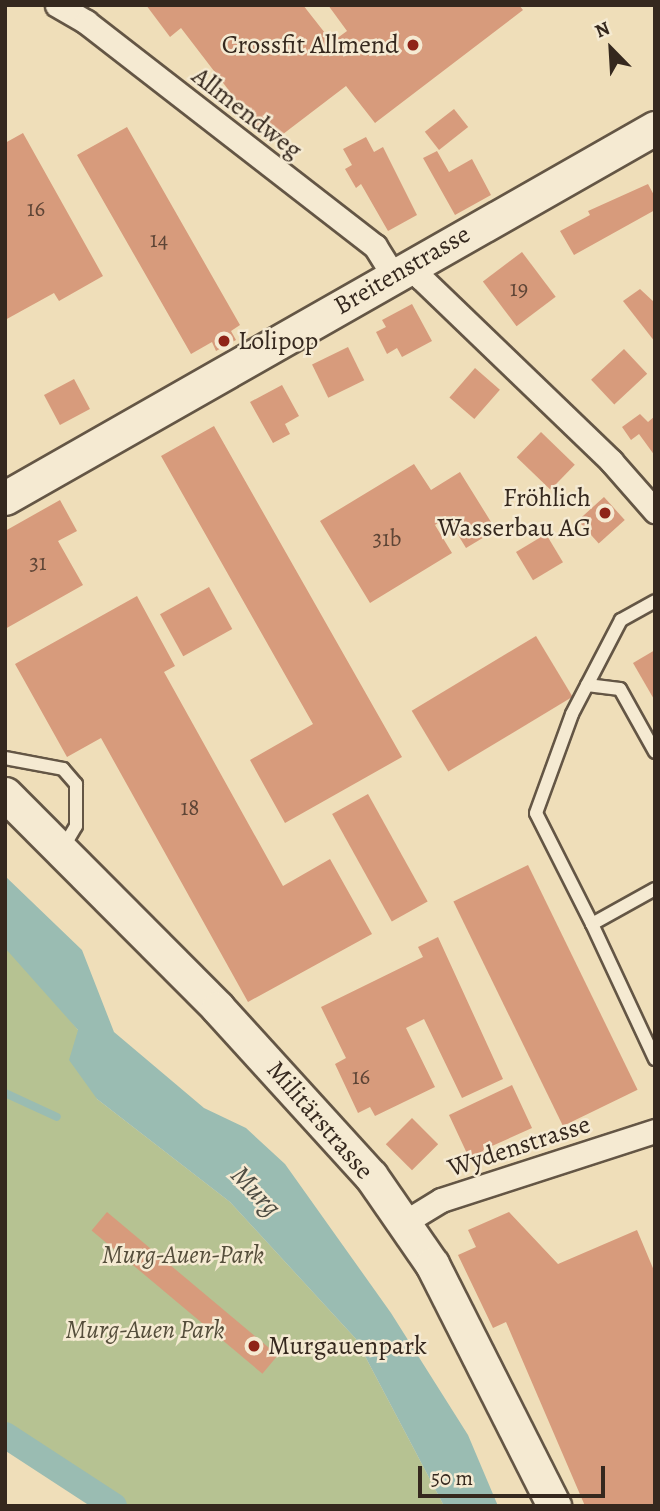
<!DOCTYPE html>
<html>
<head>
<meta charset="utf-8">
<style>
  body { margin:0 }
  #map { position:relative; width:660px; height:1511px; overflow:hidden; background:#efdeb9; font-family:Alegreya,serif }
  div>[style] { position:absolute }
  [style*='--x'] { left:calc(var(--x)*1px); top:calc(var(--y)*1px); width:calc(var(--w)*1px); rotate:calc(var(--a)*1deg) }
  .green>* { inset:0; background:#b6c292 }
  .water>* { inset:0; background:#9abcb2 }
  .stream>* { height:8px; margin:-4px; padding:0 4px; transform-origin:4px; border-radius:4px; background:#9abcb2 }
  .canal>* { height:26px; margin:-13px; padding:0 13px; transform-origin:13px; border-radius:13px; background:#9abcb2 }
  .building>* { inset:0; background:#d79b7c; transform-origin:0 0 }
  .roads { filter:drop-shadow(2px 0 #645645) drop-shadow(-2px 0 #645645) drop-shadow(0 2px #645645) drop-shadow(0 -2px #645645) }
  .lane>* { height:12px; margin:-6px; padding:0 6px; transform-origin:6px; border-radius:6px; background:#f5ead2 }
  .street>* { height:23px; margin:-11.5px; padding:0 11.5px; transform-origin:11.5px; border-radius:11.5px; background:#f5ead2 }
  .secondary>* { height:33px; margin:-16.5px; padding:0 16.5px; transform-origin:16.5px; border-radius:16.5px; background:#f5ead2 }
  .dots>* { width:19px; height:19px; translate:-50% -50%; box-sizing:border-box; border:4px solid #f5ead2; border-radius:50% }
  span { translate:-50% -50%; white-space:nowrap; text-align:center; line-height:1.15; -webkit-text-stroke:5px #f5ead2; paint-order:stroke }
  .number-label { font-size:23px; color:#5e4536 }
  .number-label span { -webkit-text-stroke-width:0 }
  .poi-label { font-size:26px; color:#35281e }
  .right { translate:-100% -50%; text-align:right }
  .left { translate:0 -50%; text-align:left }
  .street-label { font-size:26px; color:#35281e }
  .park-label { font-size:26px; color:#554e3b; font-style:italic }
  .water-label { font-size:28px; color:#4e4d43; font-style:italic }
  .frame { position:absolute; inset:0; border:7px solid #35281e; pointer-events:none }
  .north { position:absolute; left:576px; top:14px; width:70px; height:70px; -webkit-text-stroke:5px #f5ead2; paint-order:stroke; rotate:336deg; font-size:19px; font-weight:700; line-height:28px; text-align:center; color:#35281e }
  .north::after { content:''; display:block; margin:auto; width:24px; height:32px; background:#35281e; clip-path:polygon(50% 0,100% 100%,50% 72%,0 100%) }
  .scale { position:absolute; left:418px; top:1466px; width:187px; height:32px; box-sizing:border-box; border:4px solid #35281e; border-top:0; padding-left:9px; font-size:21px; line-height:24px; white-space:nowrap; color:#35281e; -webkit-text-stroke:5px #f5ead2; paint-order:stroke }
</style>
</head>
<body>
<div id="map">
  <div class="green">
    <i style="clip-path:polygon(5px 911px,46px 990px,78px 1030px,97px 1099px,230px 1202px,356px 1339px,444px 1506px,111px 1506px,5px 1435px)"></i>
  </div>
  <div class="water">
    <i style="clip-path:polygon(5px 876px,82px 950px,114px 1032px,204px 1108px,246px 1128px,285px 1164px,391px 1313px,468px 1435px,498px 1506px,444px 1506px,356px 1339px,230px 1202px,97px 1099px,69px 1060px,78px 1030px,5px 948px)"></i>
  </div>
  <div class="stream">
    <i style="--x:5;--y:1093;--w:57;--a:24.8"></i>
  </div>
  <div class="canal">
    <i style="--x:5;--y:1435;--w:130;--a:33.1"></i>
  </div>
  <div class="building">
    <i style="clip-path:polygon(146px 5px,303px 5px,332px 42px,347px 31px,328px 5px,519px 5px,523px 10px,375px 123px,346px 86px,270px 144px,181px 28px,170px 37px)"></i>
    <i style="left:454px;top:109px;width:23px;height:37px;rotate:52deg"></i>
    <i style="clip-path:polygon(127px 127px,240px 325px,231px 331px,236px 340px,216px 351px,212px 342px,191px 354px,77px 155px)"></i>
    <i style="clip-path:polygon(23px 133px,103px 276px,59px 301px,54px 293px,5px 320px,5px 143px)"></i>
    <i style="clip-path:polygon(366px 137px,374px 152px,383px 147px,417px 215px,388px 231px,361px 184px,356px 188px,345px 169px,352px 165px,343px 149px)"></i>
    <i style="clip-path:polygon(437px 151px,449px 172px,472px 159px,491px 195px,455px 215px,423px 158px)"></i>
    <i style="clip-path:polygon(648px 184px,655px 197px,655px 210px,574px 255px,560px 231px,590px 215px,588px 211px)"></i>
    <i style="left:522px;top:252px;width:56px;height:49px;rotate:53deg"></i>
    <i style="clip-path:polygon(640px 289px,655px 303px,655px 342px,623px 301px)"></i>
    <i style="clip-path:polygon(412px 304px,432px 341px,402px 357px,397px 348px,387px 354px,376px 332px,386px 327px,382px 320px)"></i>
    <i style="left:348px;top:347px;width:37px;height:40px;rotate:64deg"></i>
    <i style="left:624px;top:349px;width:34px;height:45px;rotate:47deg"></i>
    <i style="left:475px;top:368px;width:33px;height:39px;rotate:41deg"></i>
    <i style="left:74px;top:379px;width:34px;height:34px;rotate:62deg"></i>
    <i style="clip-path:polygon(282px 385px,299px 416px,285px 424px,290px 434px,273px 443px,250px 402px)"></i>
    <i style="clip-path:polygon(640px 414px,648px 422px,655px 416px,655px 456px,639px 434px,631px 440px,622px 427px)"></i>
    <i style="clip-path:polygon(214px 426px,402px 757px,285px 823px,250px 760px,313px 724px,161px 456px)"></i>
    <i style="left:541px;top:432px;width:47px;height:35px;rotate:44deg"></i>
    <i style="clip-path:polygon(414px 464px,431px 490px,460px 472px,496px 530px,466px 548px,447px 517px,435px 525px,452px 553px,370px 603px,320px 521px)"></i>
    <i style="left:604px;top:497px;width:31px;height:35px;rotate:48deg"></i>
    <i style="clip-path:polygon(60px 500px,77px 531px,58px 541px,83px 585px,5px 629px,5px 531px)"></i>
    <i style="left:546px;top:534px;width:33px;height:35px;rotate:59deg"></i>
    <i style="left:209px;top:587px;width:48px;height:56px;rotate:61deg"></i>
    <i style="clip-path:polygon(137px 596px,175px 666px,164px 672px,283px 886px,330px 859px,372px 934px,248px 1002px,101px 738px,67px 757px,15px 664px)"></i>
    <i style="left:536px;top:636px;width:71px;height:145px;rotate:59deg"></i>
    <i style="clip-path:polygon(655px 650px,655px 701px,633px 663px)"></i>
    <i style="left:368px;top:794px;width:123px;height:41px;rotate:61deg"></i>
    <i style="left:528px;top:865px;width:250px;height:83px;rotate:64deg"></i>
    <i style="clip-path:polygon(438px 937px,503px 1079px,462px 1098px,424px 1019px,406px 1028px,435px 1087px,375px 1116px,370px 1107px,358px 1113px,335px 1064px,346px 1058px,321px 1007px,423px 957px,418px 947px)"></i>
    <i style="clip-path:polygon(512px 1085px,532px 1128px,483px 1150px,485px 1155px,471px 1162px,449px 1115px)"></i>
    <i style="left:412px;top:1118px;width:37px;height:37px;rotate:45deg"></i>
    <i style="left:107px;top:1212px;width:223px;height:24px;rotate:40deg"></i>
    <i style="clip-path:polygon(509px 1212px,558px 1264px,637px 1230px,655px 1273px,655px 1506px,585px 1506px,506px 1322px,493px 1328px,458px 1255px,476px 1247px,468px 1230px)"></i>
  </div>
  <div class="roads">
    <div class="lane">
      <i style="--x:587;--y:685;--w:33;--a:7"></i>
      <i style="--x:620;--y:689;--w:72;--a:60.9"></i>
      <i style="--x:5;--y:758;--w:59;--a:10.7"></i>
      <i style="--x:63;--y:769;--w:20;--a:49"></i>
      <i style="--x:76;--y:784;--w:42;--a:90"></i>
      <i style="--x:76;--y:826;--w:26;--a:121"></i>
      <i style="--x:655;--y:889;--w:72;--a:150.9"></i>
      <i style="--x:592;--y:924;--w:149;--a:65"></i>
      <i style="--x:592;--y:924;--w:124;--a:-116.8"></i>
      <i style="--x:536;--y:813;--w:105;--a:-70"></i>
      <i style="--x:572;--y:714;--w:106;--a:-62.5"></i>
      <i style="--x:621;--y:620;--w:39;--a:-29"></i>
    </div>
    <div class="street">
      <i style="--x:57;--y:5;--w:34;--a:30"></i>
      <i style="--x:86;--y:22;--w:366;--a:37.8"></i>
      <i style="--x:375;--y:246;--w:34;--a:58"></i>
      <i style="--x:412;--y:264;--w:17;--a:57"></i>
      <i style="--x:421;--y:278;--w:264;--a:43.9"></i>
      <i style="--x:611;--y:461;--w:67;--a:48.7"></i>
      <i style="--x:405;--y:1222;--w:42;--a:-31.4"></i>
      <i style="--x:441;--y:1200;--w:225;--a:-17.9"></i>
    </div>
    <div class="secondary">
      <i style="--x:5;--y:498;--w:748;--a:-29.65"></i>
      <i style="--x:5;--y:794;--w:302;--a:45.1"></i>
      <i style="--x:218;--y:1008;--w:227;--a:47.7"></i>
      <i style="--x:371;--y:1176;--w:107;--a:55.3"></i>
      <i style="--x:432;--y:1264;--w:271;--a:63.2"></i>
    </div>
  </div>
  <div class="dots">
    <i style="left:413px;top:45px;background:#8f2418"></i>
    <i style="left:224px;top:341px;background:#8f2418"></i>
    <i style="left:605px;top:513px;background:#8f2418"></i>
    <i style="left:254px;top:1346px;background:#8f2418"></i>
  </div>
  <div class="number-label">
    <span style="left:36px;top:209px">16</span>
    <span style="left:159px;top:240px">14</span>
    <span style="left:519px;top:289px">19</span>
    <span style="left:387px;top:539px">31b</span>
    <span style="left:38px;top:563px">31</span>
    <span style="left:190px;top:808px">18</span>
    <span style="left:361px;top:1077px">16</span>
  </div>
  <div class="poi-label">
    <span class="right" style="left:399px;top:45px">Crossfit Allmend</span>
    <span class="left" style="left:238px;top:341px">Lolipop</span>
    <span class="right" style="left:591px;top:513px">Fröhlich<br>Wasserbau AG</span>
    <span class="left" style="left:268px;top:1346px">Murgauenpark</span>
  </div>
  <div class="street-label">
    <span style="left:247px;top:113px;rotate:38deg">Allmendweg</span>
    <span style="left:402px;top:270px;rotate:-30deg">Breitenstrasse</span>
    <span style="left:320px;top:1120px;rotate:49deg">Militärstrasse</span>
    <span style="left:519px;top:1146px;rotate:-18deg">Wydenstrasse</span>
  </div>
  <div class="park-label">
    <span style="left:183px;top:1255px">Murg-Auen-Park</span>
    <span style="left:145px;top:1330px">Murg-Auen Park</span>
  </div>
  <div class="water-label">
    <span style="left:256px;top:1191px;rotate:46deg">Murg</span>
  </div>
  <div class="frame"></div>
  <div class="north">N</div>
  <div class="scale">50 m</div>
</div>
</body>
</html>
